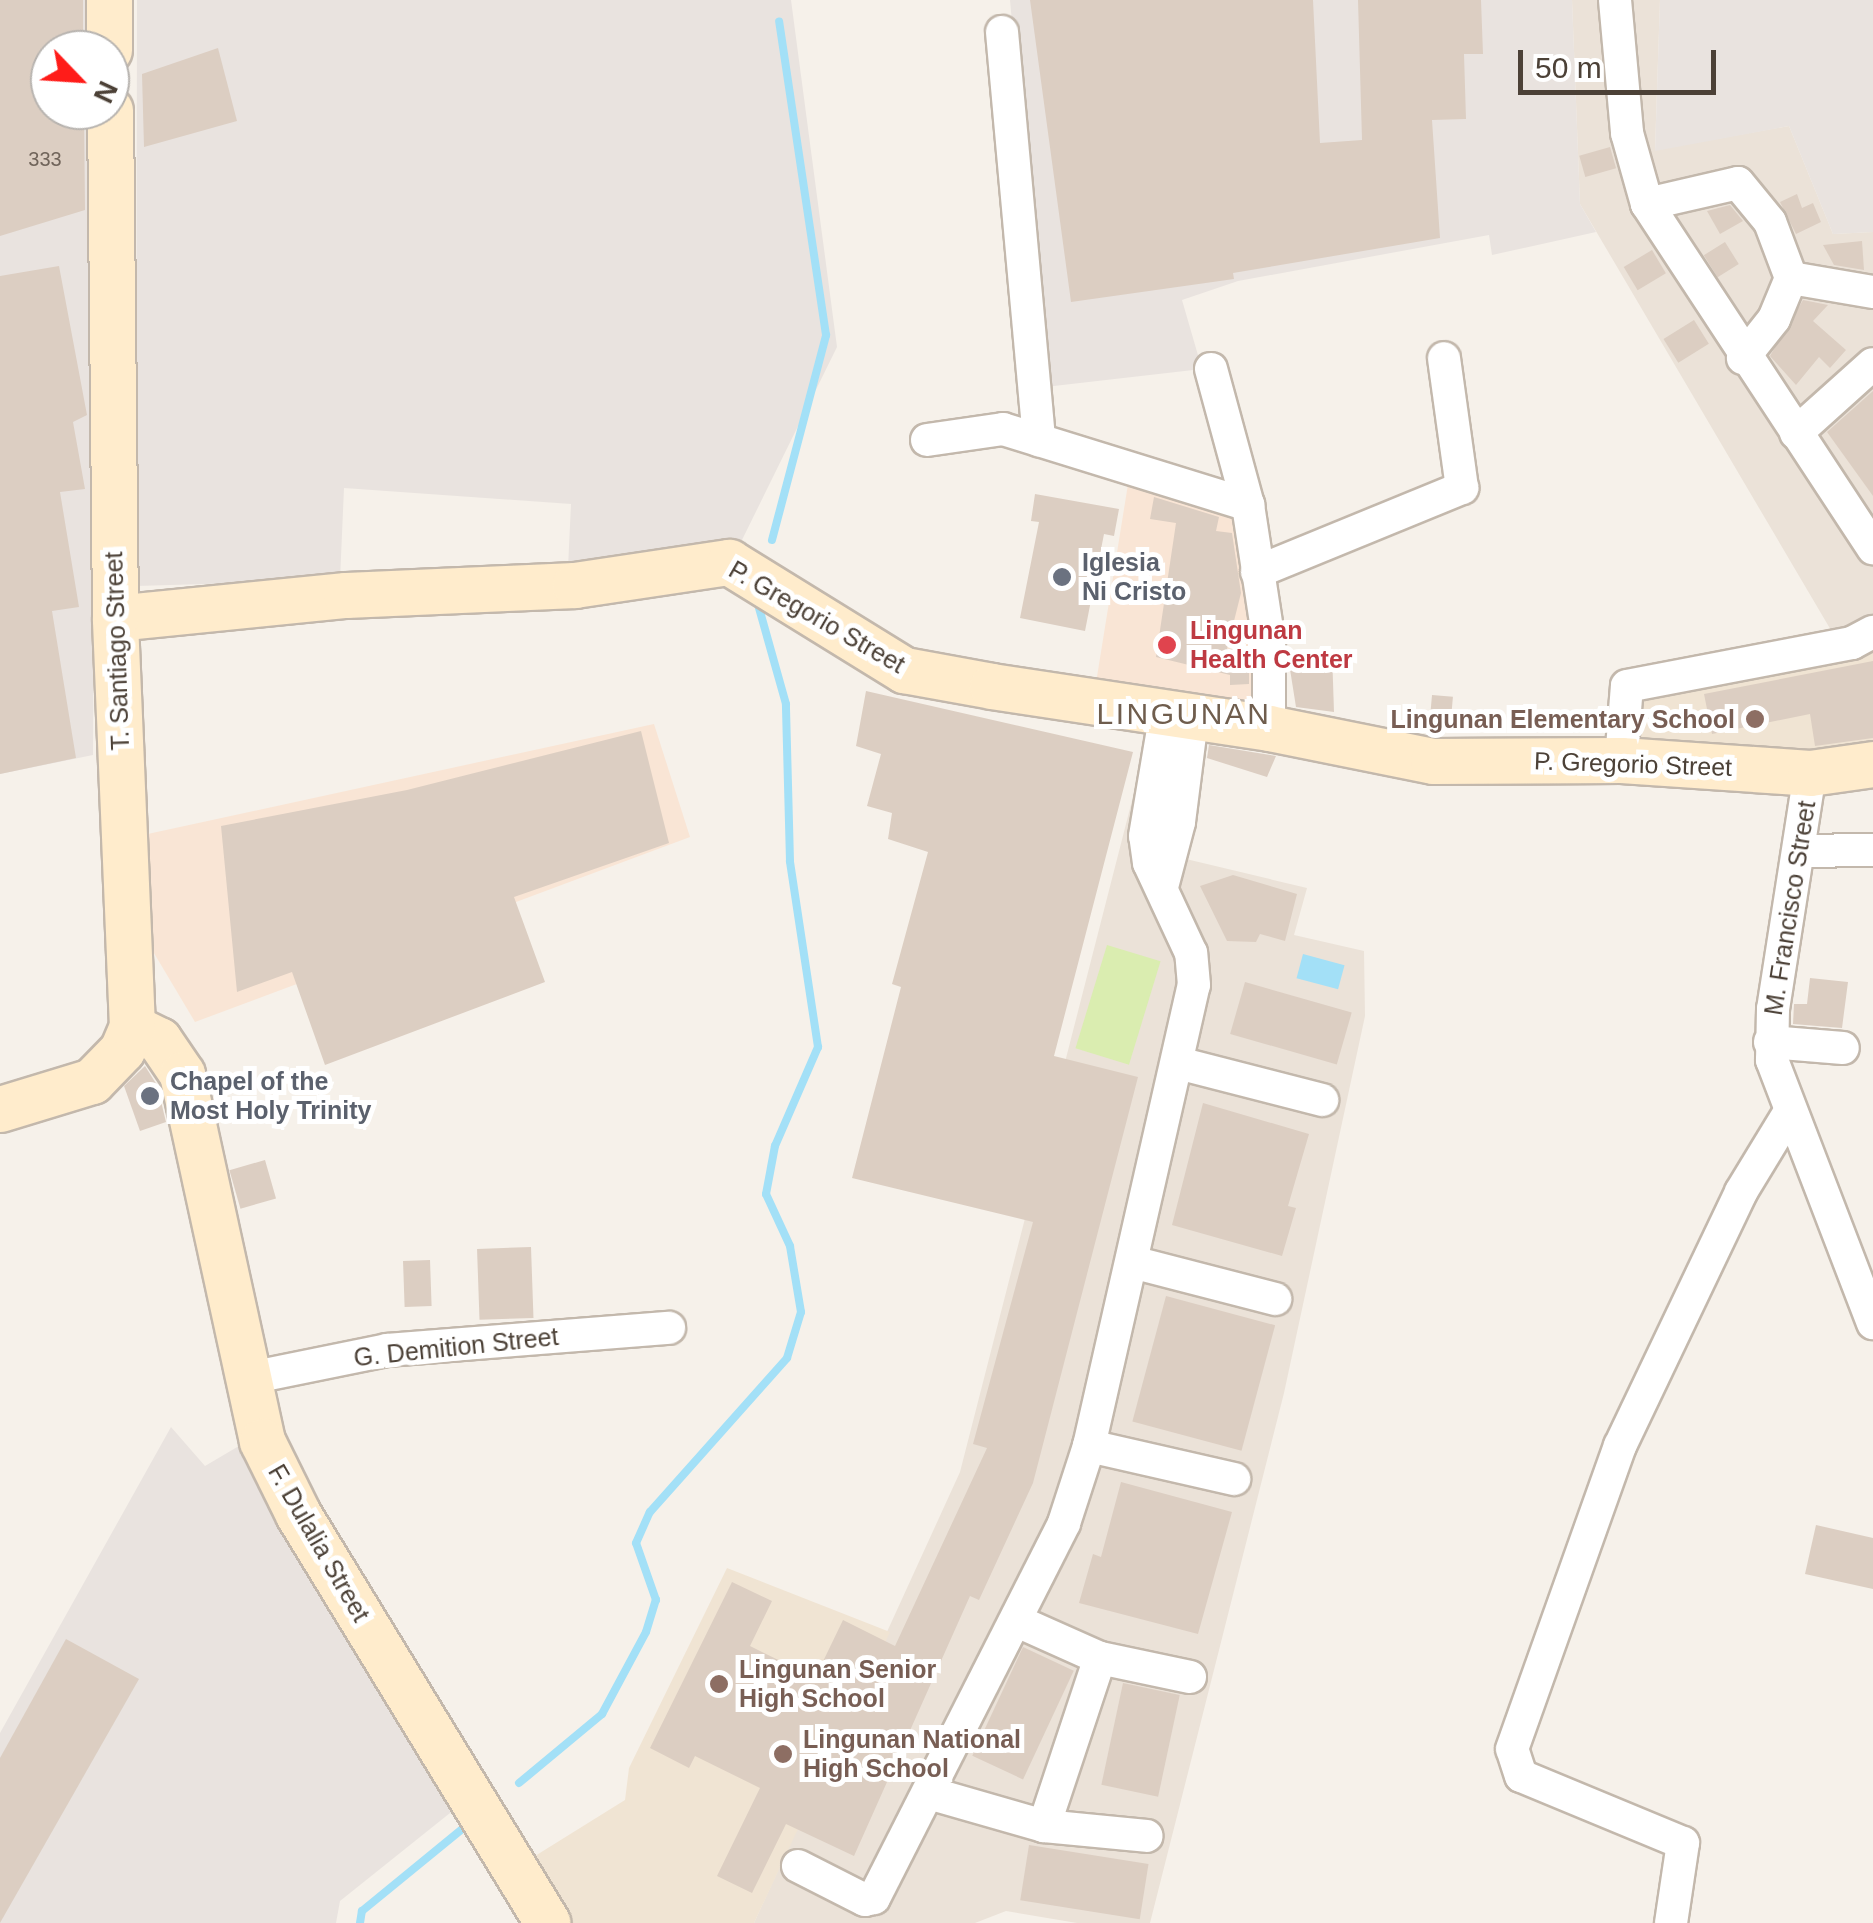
<!DOCTYPE html>
<html>
<head>
<meta charset="utf-8">
<style>
  body { margin:0 }
  #map { position:relative; width:1873px; height:1923px; overflow:hidden; background:#f6f1ea; font-family:Arial,sans-serif }
  div>[style] { position:absolute }
  [style*='--x'] { left:calc(var(--x)*1px); top:calc(var(--y)*1px); width:calc(var(--w)*1px); rotate:calc(var(--a)*1deg) }
  .residential>* { inset:0; background:#ebe2d8 }
  .commercial>* { inset:0; background:#f9e5d5 }
  .industrial>* { inset:0; background:#e9e3df }
  .education>* { inset:0; background:#f0e4d3 }
  .green>* { inset:0; background:#daedb0; transform-origin:0 0 }
  .water>* { inset:0; background:#a3e0f7; transform-origin:0 0 }
  .stream>* { height:8px; margin:-4px; padding:0 4px; transform-origin:4px; border-radius:4px; background:#a3e0f7 }
  .building>* { inset:0; background:#dccec2; transform-origin:0 0 }
  .roads { filter:drop-shadow(2px 0 #c3b8ac) drop-shadow(-2px 0 #c3b8ac) drop-shadow(0 2px #c3b8ac) drop-shadow(0 -2px #c3b8ac) }
  .street>* { height:32px; margin:-16px; padding:0 16px; transform-origin:16px; border-radius:16px; background:#fff }
  .secondary>* { height:45px; margin:-22.5px; padding:0 22.5px; transform-origin:22.5px; border-radius:22.5px; background:#ffeccc }
  .dots>* { width:28px; height:28px; translate:-50% -50%; box-sizing:border-box; border:5px solid #fff; border-radius:50% }
  span { translate:-50% -50%; white-space:nowrap; text-align:center; line-height:1.15; -webkit-text-stroke:10px #fff; paint-order:stroke }
  .number-label { font-size:20px; color:#70645a }
  .number-label span { -webkit-text-stroke-width:0 }
  .worship-label { font-size:25px; color:#5b616d; font-weight:700 }
  .left { translate:0 -50%; text-align:left }
  .street-label { font-size:25px; color:#4c4137 }
  .health-label { font-size:25px; color:#be3a42; font-weight:700 }
  .education-label { font-size:25px; color:#785e54; font-weight:700 }
  .right { translate:-100% -50%; text-align:right }
  .quarter-label { font-size:30px; color:#6f5d4d; letter-spacing:2.5px }
  .north { position:absolute; left:30px; top:30px; width:100px; height:100px; box-sizing:border-box; background:#fff; border:2px solid #b7b3af; border-radius:50%; rotate:115deg; font-size:28px; font-weight:700; line-height:40px; text-align:center; color:#4c4137 }
  .north::after { content:''; display:block; margin:auto; width:35px; height:45px; background:#ff1c19; clip-path:polygon(50% 0,100% 100%,50% 72%,0 100%) }
  .scale { position:absolute; left:1518px; top:50px; width:198px; height:45px; box-sizing:border-box; border:5px solid #4c4137; border-top:0; padding-left:12px; font-size:30px; line-height:35px; white-space:nowrap; color:#4c4137; -webkit-text-stroke:8px #fff; paint-order:stroke }
</style>
</head>
<body>
<div id="map">
  <div class="residential">
    <i style="clip-path:polygon(1572px 0,1660px 0,1655px 150px,1789px 126px,1833px 234px,1873px 232px,1873px 646px,1845px 654px,1580px 204px)"></i>
    <i style="clip-path:polygon(1147px 742px,1186px 859px,1307px 888px,1294px 935px,1364px 951px,1365px 1016px,1284px 1393px,1150px 1923px,1077px 1923px,1006px 1911px,975px 1923px,754px 1923px,960px 1472px)"></i>
  </div>
  <div class="commercial">
    <i style="clip-path:polygon(1129px 478px,1241px 509px,1263px 705px,1096px 683px)"></i>
    <i style="clip-path:polygon(654px 724px,690px 837px,195px 1022px,145px 938px,143px 835px)"></i>
  </div>
  <div class="industrial">
    <i style="clip-path:polygon(0 0,90px 0,90px 50px,50px 50px,50px 110px,90px 110px,95px 262px,93px 755px,0 774px)"></i>
    <i style="clip-path:polygon(137px 0,791px 0,837px 347px,741px 542px,568px 568px,571px 504px,344px 488px,340px 580px,136px 586px)"></i>
    <i style="clip-path:polygon(1010px 0,1572px 0,1580px 204px,1596px 232px,1492px 255px,1489px 235px,1238px 281px,1182px 300px,1202px 369px,1045px 387px)"></i>
    <i style="clip-path:polygon(1660px 0,1873px 0,1873px 232px,1833px 234px,1789px 126px,1655px 151px)"></i>
    <i style="clip-path:polygon(171px 1427px,205px 1466px,244px 1443px,460px 1805px,340px 1901px,336px 1923px,0 1923px,0 1733px)"></i>
  </div>
  <div class="education">
    <i style="clip-path:polygon(1873px 646px,1873px 750px,1817px 758px,1634px 742px,1642px 696px)"></i>
    <i style="clip-path:polygon(727px 1568px,890px 1632px,754px 1923px,567px 1923px,535px 1856px,625px 1800px,629px 1768px)"></i>
  </div>
  <div class="green">
    <i style="left:1107px;top:945px;width:56px;height:108px;rotate:17deg"></i>
  </div>
  <div class="water">
    <i style="left:1303px;top:954px;width:43px;height:25px;rotate:15deg"></i>
  </div>
  <div class="stream">
    <i style="--x:772;--y:540;--w:212;--a:-75.2"></i>
    <i style="--x:826;--y:335;--w:317;--a:-98.5"></i>
    <i style="--x:519;--y:1783;--w:108;--a:-39.7"></i>
    <i style="--x:602;--y:1714;--w:93;--a:-61.8"></i>
    <i style="--x:646;--y:1632;--w:34;--a:-73"></i>
    <i style="--x:656;--y:1600;--w:60;--a:-109.3"></i>
    <i style="--x:636;--y:1543;--w:34;--a:-66"></i>
    <i style="--x:650;--y:1512;--w:206;--a:-48.3"></i>
    <i style="--x:787;--y:1358;--w:48;--a:-73.1"></i>
    <i style="--x:801;--y:1312;--w:67;--a:-99.5"></i>
    <i style="--x:790;--y:1246;--w:57;--a:-114.8"></i>
    <i style="--x:766;--y:1194;--w:49;--a:-79.4"></i>
    <i style="--x:775;--y:1146;--w:108;--a:-66.5"></i>
    <i style="--x:818;--y:1047;--w:188;--a:-98.6"></i>
    <i style="--x:790;--y:861;--w:157;--a:-91.5"></i>
    <i style="--x:786;--y:704;--w:111;--a:-105.7"></i>
    <i style="--x:360;--y:1923;--w:12;--a:-81"></i>
    <i style="--x:362;--y:1911;--w:136;--a:-39.3"></i>
  </div>
  <div class="building">
    <i style="clip-path:polygon(0 0,83px 0,83px 50px,50px 50px,50px 110px,84px 110px,85px 210px,0 236px)"></i>
    <i style="clip-path:polygon(1030px 0,1313px 0,1320px 143px,1362px 140px,1358px 0,1481px 0,1483px 54px,1464px 54px,1466px 119px,1432px 120px,1440px 238px,1233px 273px,1234px 279px,1071px 302px)"></i>
    <i style="clip-path:polygon(218px 48px,237px 121px,144px 147px,142px 74px)"></i>
    <i style="left:1610px;top:147px;width:22px;height:32px;rotate:74deg"></i>
    <i style="clip-path:polygon(1797px 194px,1802px 208px,1813px 203px,1821px 222px,1796px 234px,1780px 202px)"></i>
    <i style="clip-path:polygon(1730px 205px,1743px 221px,1720px 234px,1707px 211px)"></i>
    <i style="clip-path:polygon(1862px 241px,1864px 270px,1834px 265px,1823px 245px)"></i>
    <i style="left:1725px;top:242px;width:26px;height:25px;rotate:58deg"></i>
    <i style="left:1652px;top:250px;width:27px;height:33px;rotate:59deg"></i>
    <i style="clip-path:polygon(59px 266px,87px 415px,73px 422px,85px 489px,60px 492px,79px 607px,52px 611px,76px 758px,0 774px,0 276px)"></i>
    <i style="clip-path:polygon(1803px 300px,1828px 305px,1813px 321px,1846px 350px,1830px 368px,1819px 357px,1796px 385px,1770px 356px)"></i>
    <i style="left:1694px;top:320px;width:28px;height:36px;rotate:58deg"></i>
    <i style="clip-path:polygon(1873px 391px,1873px 496px,1827px 432px)"></i>
    <i style="clip-path:polygon(1035px 494px,1119px 509px,1114px 536px,1104px 534px,1085px 631px,1020px 618px,1039px 522px,1031px 521px)"></i>
    <i style="clip-path:polygon(1154px 497px,1219px 517px,1216px 531px,1232px 533px,1241px 593px,1227px 649px,1249px 648px,1249px 684px,1230px 685px,1230px 675px,1156px 657px,1176px 523px,1150px 519px)"></i>
    <i style="clip-path:polygon(1332px 652px,1334px 712px,1296px 707px,1289px 663px)"></i>
    <i style="clip-path:polygon(1873px 661px,1873px 738px,1815px 746px,1810px 714px,1712px 734px,1704px 694px)"></i>
    <i style="clip-path:polygon(866px 691px,1133px 752px,1054px 1056px,1138px 1077px,1033px 1483px,979px 1600px,970px 1596px,854px 1856px,786px 1824px,752px 1893px,717px 1876px,760px 1788px,695px 1756px,689px 1768px,650px 1748px,732px 1582px,772px 1601px,750px 1646px,815px 1678px,843px 1620px,895px 1646px,987px 1448px,973px 1444px,1033px 1222px,852px 1178px,901px 987px,892px 984px,928px 852px,888px 839px,892px 813px,867px 806px,881px 754px,856px 746px)"></i>
    <i style="left:1432px;top:695px;width:21px;height:26px;rotate:5deg"></i>
    <i style="clip-path:polygon(641px 731px,669px 843px,514px 897px,545px 982px,325px 1065px,292px 972px,237px 992px,221px 826px,407px 790px)"></i>
    <i style="clip-path:polygon(1209px 745px,1264px 754px,1276px 756px,1267px 777px,1207px 758px)"></i>
    <i style="clip-path:polygon(1233px 875px,1297px 894px,1285px 941px,1260px 934px,1256px 942px,1227px 941px,1200px 886px)"></i>
    <i style="clip-path:polygon(1810px 978px,1848px 982px,1842px 1028px,1793px 1024px,1794px 1004px,1807px 1004px)"></i>
    <i style="left:1245px;top:982px;width:111px;height:54px;rotate:16deg"></i>
    <i style="clip-path:polygon(145px 1066px,157px 1085px,166px 1122px,140px 1131px,124px 1086px)"></i>
    <i style="clip-path:polygon(1203px 1103px,1309px 1134px,1288px 1206px,1296px 1208px,1282px 1256px,1172px 1225px)"></i>
    <i style="left:265px;top:1160px;width:40px;height:37px;rotate:74deg"></i>
    <i style="left:531px;top:1247px;width:71px;height:54px;rotate:88deg"></i>
    <i style="left:430px;top:1260px;width:46px;height:27px;rotate:88deg"></i>
    <i style="left:1166px;top:1296px;width:113px;height:130px;rotate:15deg"></i>
    <i style="clip-path:polygon(1121px 1482px,1232px 1512px,1198px 1634px,1079px 1603px,1093px 1554px,1101px 1557px)"></i>
    <i style="clip-path:polygon(1816px 1525px,1873px 1538px,1873px 1589px,1805px 1574px)"></i>
    <i style="clip-path:polygon(66px 1639px,139px 1679px,0 1923px,0 1758px)"></i>
    <i style="left:1023px;top:1647px;width:56px;height:120px;rotate:25deg"></i>
    <i style="left:1123px;top:1683px;width:58px;height:104px;rotate:12deg"></i>
    <i style="left:1029px;top:1845px;width:121px;height:56px;rotate:9deg"></i>
  </div>
  <div class="roads">
    <div class="street">
      <i style="--x:1615;--y:0;--w:134;--a:84.8"></i>
      <i style="--x:1627;--y:133;--w:74;--a:74.3"></i>
      <i style="--x:1647;--y:204;--w:412;--a:56.7"></i>
      <i style="--x:1002;--y:32;--w:410;--a:84.8"></i>
      <i style="--x:1647;--y:204;--w:93;--a:-13"></i>
      <i style="--x:1738;--y:183;--w:50;--a:50.6"></i>
      <i style="--x:1770;--y:222;--w:60;--a:69.4"></i>
      <i style="--x:1791;--y:278;--w:44;--a:112.5"></i>
      <i style="--x:1774;--y:319;--w:50;--a:128.5"></i>
      <i style="--x:1791;--y:278;--w:83;--a:9.7"></i>
      <i style="--x:1211;--y:369;--w:141;--a:74.8"></i>
      <i style="--x:1248;--y:505;--w:140;--a:81.3"></i>
      <i style="--x:1269;--y:643;--w:85;--a:90"></i>
      <i style="--x:1796;--y:433;--w:103;--a:-41.9"></i>
      <i style="--x:927;--y:440;--w:77;--a:-8.2"></i>
      <i style="--x:1003;--y:429;--w:257;--a:17.2"></i>
      <i style="--x:1257;--y:572;--w:222;--a:-22.3"></i>
      <i style="--x:1462;--y:488;--w:131;--a:-97.9"></i>
      <i style="--x:1621;--y:760;--w:74;--a:-85.4"></i>
      <i style="--x:1627;--y:686;--w:229;--a:-10.8"></i>
      <i style="--x:1852;--y:643;--w:24;--a:-28"></i>
      <i style="--x:1810;--y:773;--w:239;--a:98.9"></i>
      <i style="--x:1773;--y:1009;--w:51;--a:91.1"></i>
      <i style="--x:1772;--y:1060;--w:282;--a:69"></i>
      <i style="--x:1799;--y:851;--w:74;--a:-0.8"></i>
      <i style="--x:1162;--y:887;--w:67;--a:-75.3"></i>
      <i style="--x:1179;--y:822;--w:104;--a:-82.8"></i>
      <i style="--x:1770;--y:1042;--w:73;--a:4.7"></i>
      <i style="--x:1178;--y:1063;--w:149;--a:14.4"></i>
      <i style="--x:1132;--y:1262;--w:148;--a:14.5"></i>
      <i style="--x:245;--y:1379;--w:145;--a:-11.5"></i>
      <i style="--x:387;--y:1350;--w:283;--a:-4.5"></i>
      <i style="--x:1089;--y:1446;--w:149;--a:12.8"></i>
      <i style="--x:1017;--y:1621;--w:91;--a:24"></i>
      <i style="--x:1100;--y:1658;--w:92;--a:11.9"></i>
      <i style="--x:929;--y:1793;--w:120;--a:16"></i>
      <i style="--x:1044;--y:1826;--w:103;--a:5.5"></i>
      <i style="--x:1044;--y:1826;--w:177;--a:-71.6"></i>
      <i style="--x:798;--y:1866;--w:75;--a:26.9"></i>
      <i style="--x:865;--y:1900;--w:9;--a:-13"></i>
      <i style="--x:874;--y:1898;--w:420;--a:-63.1"></i>
      <i style="--x:1064;--y:1523;--w:81;--a:-72"></i>
      <i style="--x:1089;--y:1446;--w:473;--a:-77.2"></i>
      <i style="--x:1194;--y:985;--w:32;--a:-95"></i>
      <i style="--x:1191;--y:953;--w:99;--a:-115"></i>
      <i style="--x:1149;--y:863;--w:27;--a:-98"></i>
      <i style="--x:1145;--y:836;--w:126;--a:-80.4"></i>
      <i style="--x:1671;--y:1923;--w:81;--a:-81.5"></i>
      <i style="--x:1683;--y:1843;--w:175;--a:-157.5"></i>
      <i style="--x:1521;--y:1776;--w:28;--a:-108"></i>
      <i style="--x:1512;--y:1749;--w:322;--a:-70.4"></i>
      <i style="--x:1620;--y:1446;--w:281;--a:-64.5"></i>
      <i style="--x:1741;--y:1192;--w:92;--a:-58.7"></i>
    </div>
    <div class="secondary">
      <i style="--x:109;--y:0;--w:50;--a:90"></i>
      <i style="--x:115;--y:618;--w:232;--a:-5.7"></i>
      <i style="--x:346;--y:595;--w:229;--a:-2.5"></i>
      <i style="--x:575;--y:585;--w:156;--a:-8.5"></i>
      <i style="--x:729;--y:562;--w:206;--a:31.7"></i>
      <i style="--x:904;--y:670;--w:89;--a:10.3"></i>
      <i style="--x:992;--y:686;--w:280;--a:8.6"></i>
      <i style="--x:1269;--y:728;--w:167;--a:11.4"></i>
      <i style="--x:1433;--y:761;--w:188;--a:-0.3"></i>
      <i style="--x:1621;--y:760;--w:189;--a:3.9"></i>
      <i style="--x:1810;--y:773;--w:64;--a:-8.1"></i>
      <i style="--x:132;--y:1027;--w:30;--a:26"></i>
      <i style="--x:159;--y:1040;--w:41;--a:55.9"></i>
      <i style="--x:182;--y:1074;--w:376;--a:77.7"></i>
      <i style="--x:262;--y:1441;--w:81;--a:63.7"></i>
      <i style="--x:298;--y:1514;--w:479;--a:58.6"></i>
      <i style="--x:0;--y:1109;--w:96;--a:-16.9"></i>
      <i style="--x:92;--y:1081;--w:43;--a:-45.9"></i>
      <i style="--x:122;--y:1050;--w:25;--a:-67"></i>
      <i style="--x:132;--y:1027;--w:409;--a:-92.4"></i>
      <i style="--x:115;--y:618;--w:508;--a:-90.56"></i>
    </div>
  </div>
  <div class="dots">
    <i style="left:1062px;top:577px;background:#6b7280"></i>
    <i style="left:1167px;top:645px;background:#e0444e"></i>
    <i style="left:1755px;top:719px;background:#8d6e63"></i>
    <i style="left:150px;top:1096px;background:#6b7280"></i>
    <i style="left:719px;top:1684px;background:#8d6e63"></i>
    <i style="left:783px;top:1754px;background:#8d6e63"></i>
  </div>
  <div class="number-label">
    <span style="left:45px;top:159px">333</span>
  </div>
  <div class="worship-label">
    <span class="left" style="left:1082px;top:577px">Iglesia<br>Ni Cristo</span>
    <span class="left" style="left:170px;top:1096px">Chapel of the<br>Most Holy Trinity</span>
  </div>
  <div class="street-label">
    <span style="left:817px;top:617px;rotate:30deg">P. Gregorio Street</span>
    <span style="left:117px;top:651px;rotate:-92deg">T. Santiago Street</span>
    <span style="left:1633px;top:764px;rotate:2deg">P. Gregorio Street</span>
    <span style="left:1790px;top:908px;rotate:-81deg">M. Francisco Street</span>
    <span style="left:456px;top:1347px;rotate:-6deg">G. Demition Street</span>
    <span style="left:319px;top:1543px;rotate:60deg">F. Dulalia Street</span>
  </div>
  <div class="health-label">
    <span class="left" style="left:1190px;top:645px">Lingunan<br>Health Center</span>
  </div>
  <div class="education-label">
    <span class="right" style="left:1735px;top:719px">Lingunan Elementary School</span>
    <span class="left" style="left:739px;top:1684px">Lingunan Senior<br>High School</span>
    <span class="left" style="left:803px;top:1754px">Lingunan National<br>High School</span>
  </div>
  <div class="quarter-label">
    <span style="left:1184px;top:714px">LINGUNAN</span>
  </div>
  <div class="north">N</div>
  <div class="scale">50 m</div>
</div>
</body>
</html>
